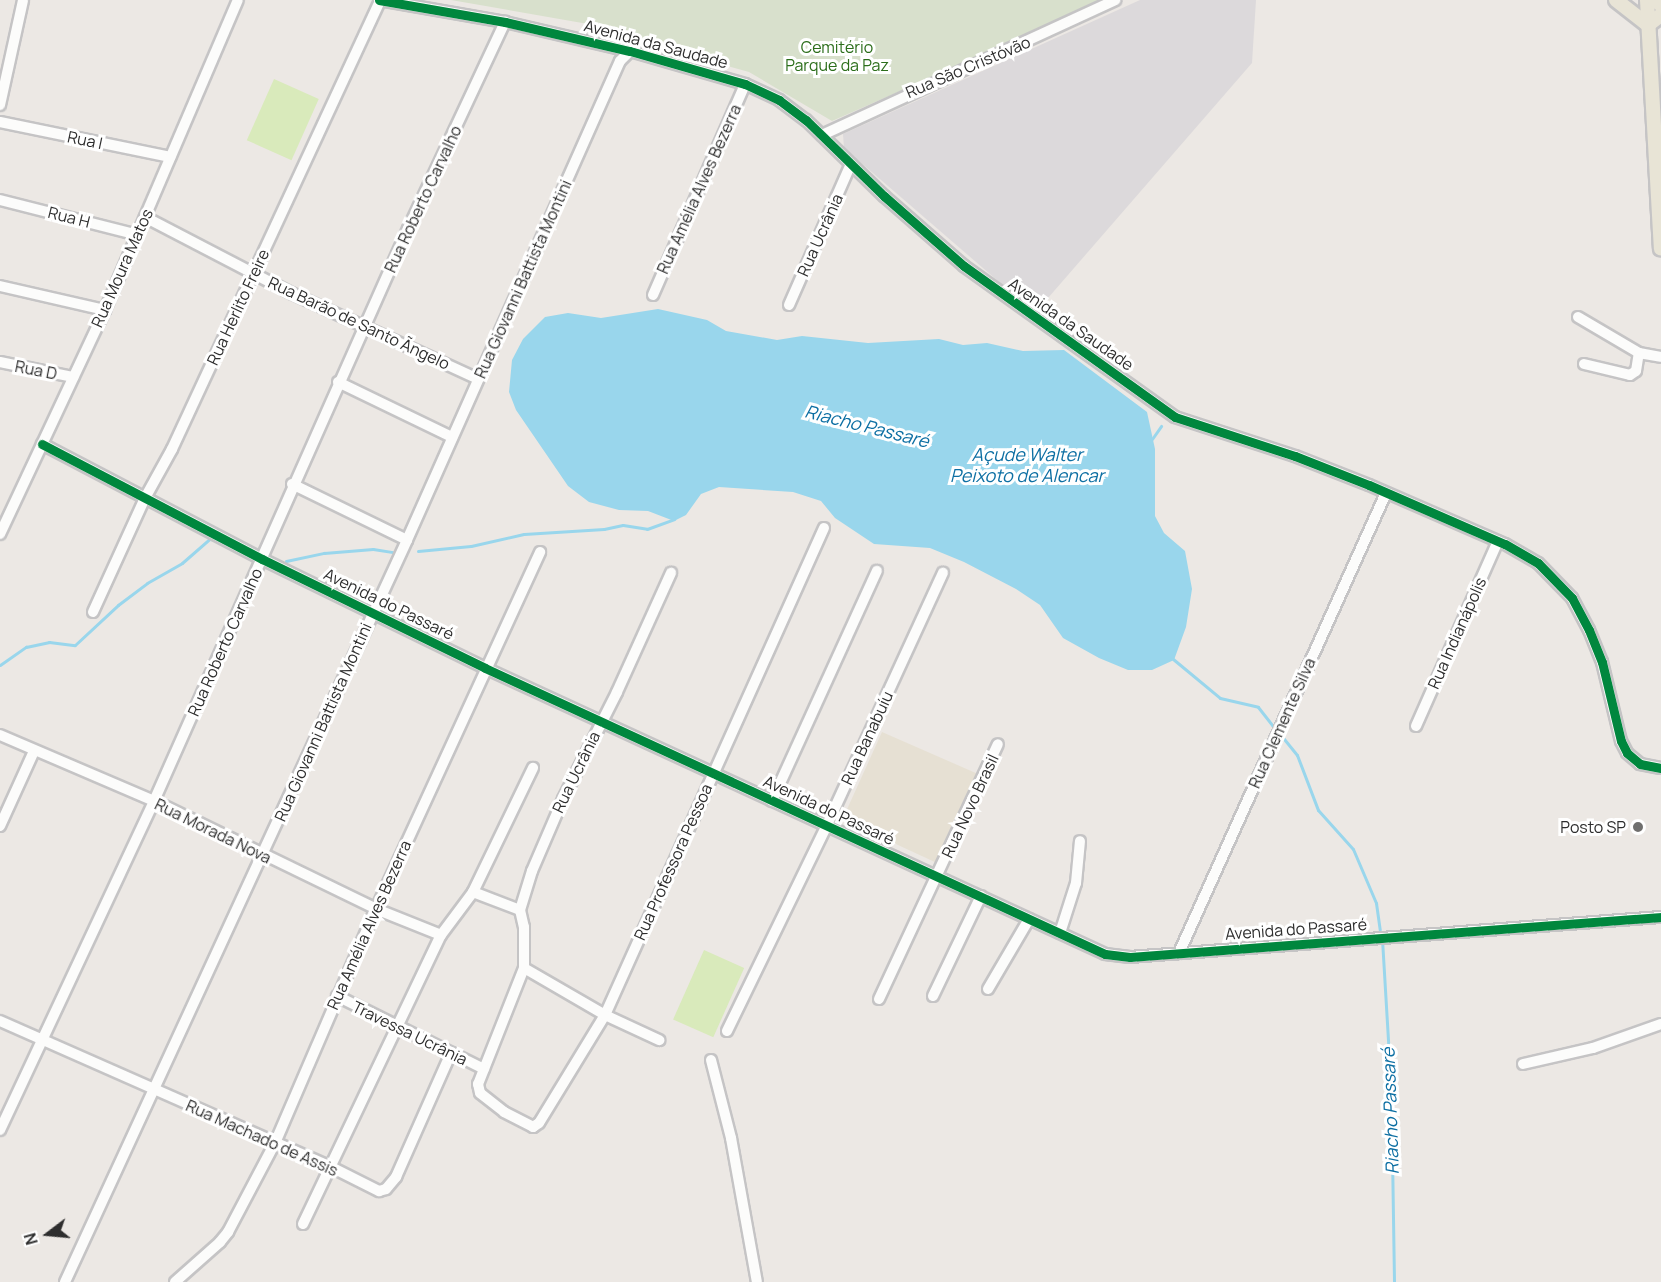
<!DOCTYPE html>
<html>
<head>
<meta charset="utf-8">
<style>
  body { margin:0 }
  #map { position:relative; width:1661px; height:1282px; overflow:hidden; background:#ece8e4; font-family:Manrope,sans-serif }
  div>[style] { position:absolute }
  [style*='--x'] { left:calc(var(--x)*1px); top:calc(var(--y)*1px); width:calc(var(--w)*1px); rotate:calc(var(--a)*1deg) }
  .industrial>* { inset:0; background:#dcd9db }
  .education>* { inset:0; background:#e6e0d3 }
  .cemetery>* { inset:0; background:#d8e0cc }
  .pitch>* { inset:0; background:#d9eabb; transform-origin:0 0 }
  .water>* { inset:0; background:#99d6ec }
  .stream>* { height:3px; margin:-1.5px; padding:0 1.5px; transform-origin:1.5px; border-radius:1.5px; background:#99d6ec }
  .roads { filter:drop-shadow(2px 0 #c5c4c5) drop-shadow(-2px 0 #c5c4c5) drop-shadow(0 2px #c5c4c5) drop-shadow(0 -2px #c5c4c5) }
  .minor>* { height:10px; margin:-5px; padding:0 5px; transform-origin:5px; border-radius:5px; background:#fcfcfb }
  .major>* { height:14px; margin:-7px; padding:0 7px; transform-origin:7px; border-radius:7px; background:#e8e4d6 }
  .cycleway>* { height:9px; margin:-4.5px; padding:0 4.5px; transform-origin:4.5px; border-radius:4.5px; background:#00873e }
  .dots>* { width:16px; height:16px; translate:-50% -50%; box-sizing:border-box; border:3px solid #fff; border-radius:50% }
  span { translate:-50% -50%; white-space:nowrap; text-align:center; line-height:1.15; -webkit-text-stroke:6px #fff; paint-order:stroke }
  .street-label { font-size:16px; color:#2e2e2e }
  .park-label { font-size:16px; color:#2c6e1b }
  .poi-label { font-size:16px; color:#2e2e2e }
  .right { translate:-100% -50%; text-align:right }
  .water-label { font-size:18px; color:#0d6fa3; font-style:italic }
  .north { position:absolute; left:18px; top:1204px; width:60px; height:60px; -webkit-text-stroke:4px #fff; paint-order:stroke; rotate:254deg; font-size:16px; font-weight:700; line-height:24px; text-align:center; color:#2e2e2e }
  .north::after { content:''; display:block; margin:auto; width:21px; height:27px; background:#2e2e2e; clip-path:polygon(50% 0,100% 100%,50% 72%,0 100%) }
</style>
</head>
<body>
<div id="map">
  <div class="industrial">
    <i style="clip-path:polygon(1140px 0,1256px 0,1252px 63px,1035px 313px,844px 148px,843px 134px)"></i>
  </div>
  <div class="education">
    <i style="clip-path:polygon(882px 732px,978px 774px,937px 863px,846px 821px,844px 816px)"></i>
  </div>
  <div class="cemetery">
    <i style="clip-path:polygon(451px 0,1098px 0,1098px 4px,832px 121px,749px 72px,637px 41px,628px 31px)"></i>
  </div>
  <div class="pitch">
    <i style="left:274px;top:79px;width:49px;height:67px;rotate:24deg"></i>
    <i style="left:704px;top:950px;width:44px;height:76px;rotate:24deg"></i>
  </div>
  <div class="water">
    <i style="clip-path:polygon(658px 309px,707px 320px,726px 331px,777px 340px,802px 336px,868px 343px,939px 339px,963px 345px,987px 343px,1023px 351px,1064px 350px,1147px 412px,1155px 449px,1155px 516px,1164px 533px,1185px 551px,1192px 589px,1186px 627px,1174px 660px,1152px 670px,1128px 670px,1099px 658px,1063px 638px,1040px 605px,1016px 589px,964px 562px,930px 548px,874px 544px,835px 518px,821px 501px,793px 492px,719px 487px,701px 494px,686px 515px,674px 521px,648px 511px,619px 510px,589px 502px,568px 486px,516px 410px,509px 392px,512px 360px,523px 339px,545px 317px,568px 313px,601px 318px)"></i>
  </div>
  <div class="stream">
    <i style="--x:1152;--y:439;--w:16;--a:-55"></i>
    <i style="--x:418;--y:551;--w:53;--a:-5.4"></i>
    <i style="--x:471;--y:546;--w:54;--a:-12.8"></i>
    <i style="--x:524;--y:534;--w:80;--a:-3.6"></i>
    <i style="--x:604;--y:529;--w:19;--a:-12"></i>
    <i style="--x:623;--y:525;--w:24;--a:9"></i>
    <i style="--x:647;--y:529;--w:29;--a:-20"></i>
    <i style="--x:286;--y:561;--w:39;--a:-12"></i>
    <i style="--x:324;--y:553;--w:49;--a:-4.7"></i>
    <i style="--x:373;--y:549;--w:20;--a:9"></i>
    <i style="--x:1173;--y:659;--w:61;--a:39.7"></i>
    <i style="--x:1220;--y:698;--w:39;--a:13"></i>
    <i style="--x:1258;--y:707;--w:28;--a:52"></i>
    <i style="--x:0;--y:665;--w:32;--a:-35"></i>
    <i style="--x:26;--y:647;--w:24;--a:-12"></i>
    <i style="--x:49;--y:642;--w:26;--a:7"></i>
    <i style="--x:75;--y:645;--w:59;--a:-42.9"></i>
    <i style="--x:118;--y:605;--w:36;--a:-37"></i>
    <i style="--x:147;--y:583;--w:40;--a:-29.7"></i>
    <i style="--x:182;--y:563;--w:37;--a:-41"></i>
    <i style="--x:210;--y:539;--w:6;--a:9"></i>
    <i style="--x:1280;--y:734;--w:27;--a:51"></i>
    <i style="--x:1297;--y:755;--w:59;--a:69.1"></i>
    <i style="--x:1318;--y:810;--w:52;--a:48.1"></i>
    <i style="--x:1353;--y:849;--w:59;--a:66.9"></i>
    <i style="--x:1376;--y:903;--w:27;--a:82"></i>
    <i style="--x:1382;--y:939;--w:151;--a:86.6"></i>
    <i style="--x:1391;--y:1090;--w:192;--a:89.1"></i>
  </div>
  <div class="roads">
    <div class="minor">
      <i style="--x:379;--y:0;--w:128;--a:9.9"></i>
      <i style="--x:505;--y:22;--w:128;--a:13.1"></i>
      <i style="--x:630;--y:51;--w:120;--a:16"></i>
      <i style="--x:745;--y:84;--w:38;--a:25"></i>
      <i style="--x:779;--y:100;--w:34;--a:37"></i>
      <i style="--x:806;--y:120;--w:109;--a:44.3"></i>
      <i style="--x:884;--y:196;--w:106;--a:41.2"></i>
      <i style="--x:964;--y:266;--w:259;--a:35.6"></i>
      <i style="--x:1175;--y:417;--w:126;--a:18"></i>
      <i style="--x:1295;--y:456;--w:79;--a:21.4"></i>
      <i style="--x:1369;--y:485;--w:148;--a:23.5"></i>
      <i style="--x:1505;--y:544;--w:38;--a:30"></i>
      <i style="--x:1538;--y:563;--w:49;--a:45.8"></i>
      <i style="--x:1572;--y:598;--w:36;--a:62"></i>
      <i style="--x:1589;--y:630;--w:35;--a:68"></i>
      <i style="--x:1602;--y:662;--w:81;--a:76.5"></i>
      <i style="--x:1621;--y:741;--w:13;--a:63"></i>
      <i style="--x:1627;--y:753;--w:17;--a:40"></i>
      <i style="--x:1640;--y:764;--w:21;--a:11"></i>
      <i style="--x:0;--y:105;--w:107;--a:-77.6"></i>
      <i style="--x:0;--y:122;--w:174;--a:11.6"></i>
      <i style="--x:822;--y:135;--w:323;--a:-24.7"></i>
      <i style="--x:0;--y:200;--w:142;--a:14.2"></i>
      <i style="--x:145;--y:217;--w:165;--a:27.5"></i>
      <i style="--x:291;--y:293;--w:206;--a:24.7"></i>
      <i style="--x:0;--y:286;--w:108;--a:12.9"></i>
      <i style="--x:653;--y:295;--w:230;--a:-66.4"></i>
      <i style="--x:789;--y:305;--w:154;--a:-66.3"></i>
      <i style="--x:1578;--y:317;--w:71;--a:30.5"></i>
      <i style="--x:0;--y:362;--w:75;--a:11.6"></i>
      <i style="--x:1584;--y:364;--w:47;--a:13.4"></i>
      <i style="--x:1630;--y:375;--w:7;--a:-34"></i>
      <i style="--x:1636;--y:371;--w:18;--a:-81"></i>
      <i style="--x:1639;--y:353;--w:22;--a:10"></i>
      <i style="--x:338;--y:382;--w:127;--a:25.8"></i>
      <i style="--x:42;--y:444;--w:248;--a:27.6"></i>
      <i style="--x:262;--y:559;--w:248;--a:26"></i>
      <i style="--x:485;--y:668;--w:683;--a:24.76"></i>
      <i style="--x:1105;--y:954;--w:25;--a:7"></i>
      <i style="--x:1130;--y:957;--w:533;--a:-4.31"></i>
      <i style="--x:292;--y:484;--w:128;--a:26"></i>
      <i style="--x:0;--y:534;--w:247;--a:-64.9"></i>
      <i style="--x:105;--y:310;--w:337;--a:-66.8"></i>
      <i style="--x:93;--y:612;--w:125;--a:-65.5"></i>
      <i style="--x:145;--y:498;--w:56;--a:-61.1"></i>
      <i style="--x:172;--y:449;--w:495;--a:-65.1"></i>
      <i style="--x:1416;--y:726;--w:202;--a:-66.1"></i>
      <i style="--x:0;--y:735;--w:168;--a:23.2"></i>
      <i style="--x:154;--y:801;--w:247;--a:25.9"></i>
      <i style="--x:376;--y:909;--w:70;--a:21.8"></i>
      <i style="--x:772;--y:801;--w:253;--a:-65.5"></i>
      <i style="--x:0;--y:826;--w:82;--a:-65.6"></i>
      <i style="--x:473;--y:892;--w:138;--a:-64.2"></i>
      <i style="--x:520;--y:910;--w:17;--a:77"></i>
      <i style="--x:524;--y:927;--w:41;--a:90"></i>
      <i style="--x:524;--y:968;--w:125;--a:111.6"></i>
      <i style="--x:478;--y:1084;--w:9;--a:77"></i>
      <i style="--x:480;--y:1093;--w:31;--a:38"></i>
      <i style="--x:504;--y:1112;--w:33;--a:27"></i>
      <i style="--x:533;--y:1127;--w:7;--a:-34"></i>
      <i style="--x:539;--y:1123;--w:127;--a:-58.6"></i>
      <i style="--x:605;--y:1015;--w:534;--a:-65.79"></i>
      <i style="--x:520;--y:910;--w:41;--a:-72.9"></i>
      <i style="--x:532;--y:871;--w:78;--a:-66.7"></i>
      <i style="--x:563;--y:799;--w:120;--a:-63.2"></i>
      <i style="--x:617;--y:692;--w:131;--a:-65.6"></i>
      <i style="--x:1060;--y:933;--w:52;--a:-72.3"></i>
      <i style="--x:1076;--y:883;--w:42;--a:-84.6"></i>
      <i style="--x:1179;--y:953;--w:504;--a:-65.77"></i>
      <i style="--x:524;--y:968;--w:94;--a:30.1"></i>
      <i style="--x:605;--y:1015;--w:60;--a:24.8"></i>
      <i style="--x:988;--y:989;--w:81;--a:-59.6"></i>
      <i style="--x:337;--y:996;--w:164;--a:26.4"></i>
      <i style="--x:933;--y:996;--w:111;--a:-64.4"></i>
      <i style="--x:879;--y:999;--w:281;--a:-65"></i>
      <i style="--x:0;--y:1021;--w:362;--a:23.8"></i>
      <i style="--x:331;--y:1167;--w:54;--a:26.6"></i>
      <i style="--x:379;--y:1191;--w:7;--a:-16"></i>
      <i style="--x:386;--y:1189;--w:16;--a:-50"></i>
      <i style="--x:396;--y:1177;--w:136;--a:-66.1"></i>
      <i style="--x:727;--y:1031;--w:227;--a:-64.1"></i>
      <i style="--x:826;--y:827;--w:280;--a:-65.3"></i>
      <i style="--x:711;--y:1060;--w:81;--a:75.6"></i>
      <i style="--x:731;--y:1138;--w:146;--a:79.8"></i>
      <i style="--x:1523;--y:1064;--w:72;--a:-12.9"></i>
      <i style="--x:1593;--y:1048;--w:72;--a:-19.4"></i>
      <i style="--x:0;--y:1130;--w:363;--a:-64.9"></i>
      <i style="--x:154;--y:801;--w:626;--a:-66.06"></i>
      <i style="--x:408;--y:229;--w:229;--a:-64.9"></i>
      <i style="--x:303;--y:1224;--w:320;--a:-64.5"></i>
      <i style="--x:441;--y:935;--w:54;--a:-53.3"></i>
      <i style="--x:473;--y:892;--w:50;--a:21"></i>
      <i style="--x:65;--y:1282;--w:817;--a:-65.25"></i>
      <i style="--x:407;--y:540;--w:524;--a:-66.03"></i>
      <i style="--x:620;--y:61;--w:14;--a:-45"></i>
      <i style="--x:175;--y:1282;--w:60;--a:-41.6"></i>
      <i style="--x:220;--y:1242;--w:13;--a:-51"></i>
      <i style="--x:228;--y:1232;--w:101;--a:-62.2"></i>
      <i style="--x:275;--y:1143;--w:255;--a:-66.7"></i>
      <i style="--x:376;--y:909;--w:393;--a:-65.3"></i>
    </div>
    <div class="major">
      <i style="--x:1616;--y:0;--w:41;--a:38"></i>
      <i style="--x:1647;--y:0;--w:249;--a:86.8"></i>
      <i style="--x:1655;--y:0;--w:8;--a:40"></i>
      <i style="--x:1648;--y:25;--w:16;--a:-38"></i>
    </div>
  </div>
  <div class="cycleway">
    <i style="--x:379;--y:0;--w:128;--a:9.9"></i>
    <i style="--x:505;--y:22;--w:128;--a:13.1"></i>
    <i style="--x:630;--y:51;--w:120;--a:16"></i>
    <i style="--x:745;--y:84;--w:38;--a:25"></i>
    <i style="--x:779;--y:100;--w:34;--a:37"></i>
    <i style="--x:806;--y:120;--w:109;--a:44.3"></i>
    <i style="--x:884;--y:196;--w:106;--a:41.2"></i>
    <i style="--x:964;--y:266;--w:259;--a:35.6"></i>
    <i style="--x:1175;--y:417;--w:126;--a:18"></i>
    <i style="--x:1295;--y:456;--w:79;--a:21.4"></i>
    <i style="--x:1369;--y:485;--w:148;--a:23.5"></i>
    <i style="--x:1505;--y:544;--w:38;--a:30"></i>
    <i style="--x:1538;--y:563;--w:49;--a:45.8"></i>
    <i style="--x:1572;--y:598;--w:36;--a:62"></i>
    <i style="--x:1589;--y:630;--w:35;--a:68"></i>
    <i style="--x:1602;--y:662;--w:81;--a:76.5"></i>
    <i style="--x:1621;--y:741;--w:13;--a:63"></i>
    <i style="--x:1627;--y:753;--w:17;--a:40"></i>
    <i style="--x:1640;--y:764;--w:21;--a:11"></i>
    <i style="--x:42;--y:444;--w:248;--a:27.6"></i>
    <i style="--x:262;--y:559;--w:248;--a:26"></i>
    <i style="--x:485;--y:668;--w:683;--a:24.76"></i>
    <i style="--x:1105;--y:954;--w:25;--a:7"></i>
    <i style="--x:1130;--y:957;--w:533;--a:-4.31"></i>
  </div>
  <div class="dots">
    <i style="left:1638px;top:827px;background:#706f6e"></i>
  </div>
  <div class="street-label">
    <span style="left:656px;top:44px;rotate:15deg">Avenida da Saudade</span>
    <span style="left:968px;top:67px;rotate:-23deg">Rua São Cristóvão</span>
    <span style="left:85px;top:140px;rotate:12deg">Rua I</span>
    <span style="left:699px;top:189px;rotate:-66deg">Rua Amélia Alves Bezerra</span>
    <span style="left:423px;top:199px;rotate:-65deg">Rua Roberto Carvalho</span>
    <span style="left:69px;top:217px;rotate:14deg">Rua H</span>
    <span style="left:820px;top:235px;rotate:-66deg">Rua Ucrânia</span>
    <span style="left:122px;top:268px;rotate:-66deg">Rua Moura Matos</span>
    <span style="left:523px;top:279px;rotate:-66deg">Rua Giovanni Battista Montini</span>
    <span style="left:238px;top:307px;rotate:-65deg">Rua Herlito Freire</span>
    <span style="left:359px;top:323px;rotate:25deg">Rua Barão de Santo Ãngelo</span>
    <span style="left:1071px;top:324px;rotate:35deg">Avenida da Saudade</span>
    <span style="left:36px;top:370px;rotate:11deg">Rua D</span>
    <span style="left:389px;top:604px;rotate:26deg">Avenida do Passaré</span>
    <span style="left:1457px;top:633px;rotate:-66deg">Rua Indianápolis</span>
    <span style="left:225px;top:642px;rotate:-66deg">Rua Roberto Carvalho</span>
    <span style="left:323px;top:722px;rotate:-66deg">Rua Giovanni Battista Montini</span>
    <span style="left:1282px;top:723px;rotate:-66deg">Rua Clemente Silva</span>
    <span style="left:867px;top:738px;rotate:-65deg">Rua Banabuíu</span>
    <span style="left:576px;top:772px;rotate:-64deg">Rua Ucrânia</span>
    <span style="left:970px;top:806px;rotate:-65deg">Rua Novo Brasil</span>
    <span style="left:829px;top:810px;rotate:25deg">Avenida do Passaré</span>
    <span style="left:213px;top:831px;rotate:26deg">Rua Morada Nova</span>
    <span style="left:673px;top:862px;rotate:-66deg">Rua Professora Pessoa</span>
    <span style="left:369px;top:925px;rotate:-66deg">Rua Amélia Alves Bezerra</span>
    <span style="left:1296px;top:929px;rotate:-4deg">Avenida do Passaré</span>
    <span style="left:410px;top:1033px;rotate:26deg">Travessa Ucrânia</span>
    <span style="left:262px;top:1138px;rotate:24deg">Rua Machado de Assis</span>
  </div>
  <div class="park-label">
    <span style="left:837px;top:56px">Cemitério<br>Parque da Paz</span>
  </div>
  <div class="poi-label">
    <span class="right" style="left:1626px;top:827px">Posto SP</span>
  </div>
  <div class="water-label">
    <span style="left:867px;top:426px;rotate:14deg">Riacho Passaré</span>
    <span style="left:1027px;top:465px">Açude Walter<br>Peixoto de Alencar</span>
    <span style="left:1390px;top:1111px;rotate:-92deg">Riacho Passaré</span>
  </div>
  <div class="north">N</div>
</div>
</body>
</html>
